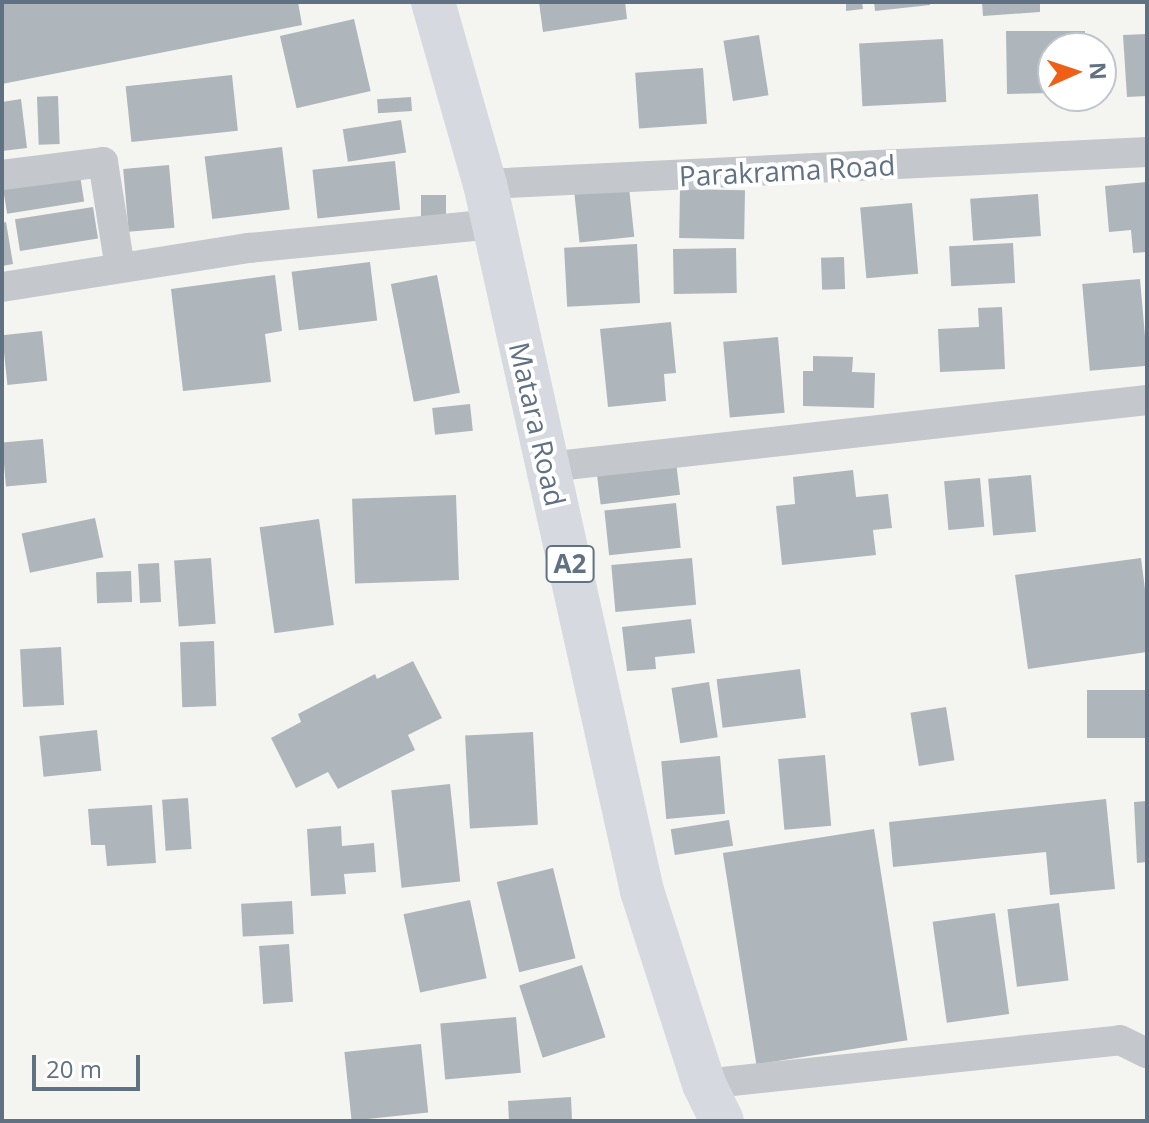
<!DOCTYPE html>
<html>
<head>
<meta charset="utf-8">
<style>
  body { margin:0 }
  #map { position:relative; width:1149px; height:1123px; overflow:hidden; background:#f4f5f0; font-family:"Open Sans",sans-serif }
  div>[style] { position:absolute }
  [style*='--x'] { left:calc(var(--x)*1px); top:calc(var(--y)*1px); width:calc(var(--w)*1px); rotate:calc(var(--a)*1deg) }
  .building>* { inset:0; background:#aeb5bb; transform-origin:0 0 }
  .minor>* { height:30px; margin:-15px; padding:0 15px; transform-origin:15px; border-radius:15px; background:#c4c7cb }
  .trunk>* { height:44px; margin:-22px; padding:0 22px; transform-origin:22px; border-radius:22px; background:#d6d9df }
  span { translate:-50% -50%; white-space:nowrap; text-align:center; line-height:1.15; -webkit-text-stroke:8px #fff; paint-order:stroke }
  .shield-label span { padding:2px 6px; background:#fff; border:2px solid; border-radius:6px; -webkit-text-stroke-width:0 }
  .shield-label { font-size:26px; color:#617184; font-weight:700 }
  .street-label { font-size:28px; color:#617184 }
  .frame { position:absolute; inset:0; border:4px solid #617184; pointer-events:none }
  .north { position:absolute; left:1037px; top:32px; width:80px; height:80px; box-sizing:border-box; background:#fff; border:2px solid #c0c6ce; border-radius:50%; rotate:87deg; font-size:22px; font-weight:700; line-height:32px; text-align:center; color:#617184 }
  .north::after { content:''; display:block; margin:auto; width:28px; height:36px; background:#ef6016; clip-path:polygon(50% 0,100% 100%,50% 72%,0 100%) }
  .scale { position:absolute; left:32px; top:1055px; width:108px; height:36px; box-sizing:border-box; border:4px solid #617184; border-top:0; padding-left:10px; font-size:24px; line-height:28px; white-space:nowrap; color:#617184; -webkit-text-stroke:6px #fff; paint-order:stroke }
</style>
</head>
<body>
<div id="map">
  <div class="building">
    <i style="clip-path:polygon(2px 2px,298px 2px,302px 25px,2px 84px)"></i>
    <i style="clip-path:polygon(539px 2px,625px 2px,627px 19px,543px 32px)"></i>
    <i style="clip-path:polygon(846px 2px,862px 2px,863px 9px,846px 11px)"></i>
    <i style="clip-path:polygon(874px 2px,930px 2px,930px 5px,875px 11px)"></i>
    <i style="clip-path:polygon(982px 2px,1040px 2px,1040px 12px,983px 16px)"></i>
    <i style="left:354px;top:19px;width:74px;height:76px;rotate:77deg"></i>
    <i style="clip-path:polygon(1006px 31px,1085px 31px,1085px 48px,1053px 48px,1053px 93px,1007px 94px)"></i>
    <i style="clip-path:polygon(1147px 34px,1147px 96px,1127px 97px,1123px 35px)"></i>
    <i style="left:759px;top:35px;width:61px;height:36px;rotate:81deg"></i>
    <i style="left:943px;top:39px;width:63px;height:84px;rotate:87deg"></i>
    <i style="left:703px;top:68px;width:56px;height:68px;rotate:86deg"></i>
    <i style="left:232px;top:75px;width:56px;height:107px;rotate:84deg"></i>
    <i style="left:58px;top:96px;width:48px;height:21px;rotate:88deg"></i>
    <i style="left:411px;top:97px;width:14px;height:34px;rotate:86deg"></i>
    <i style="clip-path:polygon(21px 99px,27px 148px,2px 151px,2px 102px)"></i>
    <i style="left:401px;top:120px;width:33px;height:59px;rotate:81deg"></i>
    <i style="left:282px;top:147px;width:63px;height:78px;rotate:83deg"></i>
    <i style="left:395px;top:161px;width:49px;height:83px;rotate:84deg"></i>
    <i style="left:169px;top:165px;width:63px;height:46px;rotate:85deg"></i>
    <i style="left:79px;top:169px;width:33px;height:78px;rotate:81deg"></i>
    <i style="clip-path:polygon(1147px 182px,1147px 252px,1133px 253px,1131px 230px,1109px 232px,1105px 186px)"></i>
    <i style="left:629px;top:187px;width:50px;height:55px;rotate:84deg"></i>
    <i style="left:680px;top:189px;width:65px;height:49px;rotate:1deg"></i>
    <i style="left:1038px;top:194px;width:42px;height:68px;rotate:86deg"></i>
    <i style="left:421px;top:195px;width:25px;height:22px"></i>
    <i style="left:912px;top:203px;width:71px;height:52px;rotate:85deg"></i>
    <i style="left:93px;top:207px;width:32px;height:79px;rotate:81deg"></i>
    <i style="clip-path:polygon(6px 222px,13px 264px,2px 266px,2px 223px)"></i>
    <i style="left:1013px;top:243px;width:40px;height:64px;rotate:87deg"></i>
    <i style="left:637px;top:244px;width:59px;height:73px;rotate:87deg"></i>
    <i style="left:736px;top:248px;width:45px;height:63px;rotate:89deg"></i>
    <i style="left:844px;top:257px;width:32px;height:23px;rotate:88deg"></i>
    <i style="left:370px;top:262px;width:59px;height:79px;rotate:83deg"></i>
    <i style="clip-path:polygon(275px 275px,282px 331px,265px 334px,271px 382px,183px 391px,171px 289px)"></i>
    <i style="left:437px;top:275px;width:120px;height:47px;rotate:79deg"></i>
    <i style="left:1140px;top:279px;width:87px;height:58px;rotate:85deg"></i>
    <i style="clip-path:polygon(1002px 307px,1005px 369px,940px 372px,938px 329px,979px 327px,978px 308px)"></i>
    <i style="clip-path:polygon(671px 322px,676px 373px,664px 374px,666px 401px,608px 407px,600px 329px)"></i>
    <i style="left:42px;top:331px;width:50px;height:40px;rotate:84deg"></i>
    <i style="left:778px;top:337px;width:76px;height:55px;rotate:85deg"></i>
    <i style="clip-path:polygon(813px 356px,853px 357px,852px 372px,875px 373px,874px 408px,803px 406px,803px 371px,813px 371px)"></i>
    <i style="left:470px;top:404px;width:27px;height:38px;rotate:84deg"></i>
    <i style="left:43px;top:439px;width:44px;height:41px;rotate:85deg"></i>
    <i style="left:676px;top:462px;width:33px;height:80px;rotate:83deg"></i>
    <i style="clip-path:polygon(853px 470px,856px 497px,888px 494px,892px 528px,873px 530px,876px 555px,782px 565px,776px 506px,795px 504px,793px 477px)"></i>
    <i style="left:1031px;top:475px;width:57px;height:43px;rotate:85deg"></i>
    <i style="left:980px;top:478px;width:49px;height:36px;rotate:85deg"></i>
    <i style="left:456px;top:495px;width:85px;height:104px;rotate:88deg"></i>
    <i style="left:676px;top:503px;width:45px;height:72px;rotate:84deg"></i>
    <i style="left:95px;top:518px;width:40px;height:75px;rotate:78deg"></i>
    <i style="left:319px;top:519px;width:107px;height:60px;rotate:82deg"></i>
    <i style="left:211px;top:558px;width:66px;height:37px;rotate:86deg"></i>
    <i style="left:692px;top:558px;width:47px;height:81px;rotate:85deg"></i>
    <i style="clip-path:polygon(1141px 558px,1147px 605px,1147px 652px,1028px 669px,1015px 575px)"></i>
    <i style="left:159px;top:563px;width:39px;height:21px;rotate:87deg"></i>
    <i style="left:131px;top:571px;width:31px;height:35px;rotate:88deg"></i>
    <i style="clip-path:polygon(691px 619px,695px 653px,655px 657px,656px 669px,627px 671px,622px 627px)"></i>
    <i style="left:214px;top:641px;width:65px;height:34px;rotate:88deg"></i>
    <i style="left:61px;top:647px;width:58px;height:41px;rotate:87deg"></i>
    <i style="clip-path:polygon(413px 661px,442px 718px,408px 735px,415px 750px,338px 789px,328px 772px,296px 788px,271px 738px,301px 722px,298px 714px,375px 674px,377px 679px)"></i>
    <i style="left:800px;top:669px;width:49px;height:84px;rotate:83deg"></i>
    <i style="left:709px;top:682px;width:56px;height:38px;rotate:81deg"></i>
    <i style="left:1147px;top:690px;width:48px;height:60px;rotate:90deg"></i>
    <i style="left:946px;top:707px;width:54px;height:36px;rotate:81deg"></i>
    <i style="left:97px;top:730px;width:41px;height:58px;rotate:84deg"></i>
    <i style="left:533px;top:732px;width:93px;height:68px;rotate:87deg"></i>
    <i style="left:825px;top:755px;width:71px;height:47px;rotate:85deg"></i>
    <i style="left:720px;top:756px;width:58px;height:59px;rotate:85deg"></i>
    <i style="left:450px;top:784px;width:98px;height:59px;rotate:84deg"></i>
    <i style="left:188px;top:798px;width:51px;height:26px;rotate:86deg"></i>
    <i style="clip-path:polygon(1106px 799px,1115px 889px,1050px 895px,1046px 852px,893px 867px,889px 822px)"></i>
    <i style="clip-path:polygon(1147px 801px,1147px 862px,1137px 863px,1134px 802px)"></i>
    <i style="clip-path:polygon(152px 805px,156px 863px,107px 866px,105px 845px,91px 845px,88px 809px)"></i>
    <i style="left:729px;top:820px;width:26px;height:59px;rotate:81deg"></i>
    <i style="clip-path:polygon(341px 826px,342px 846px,374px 843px,376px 872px,344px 874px,346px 894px,311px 896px,307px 829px)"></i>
    <i style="left:874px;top:829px;width:214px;height:153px;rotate:81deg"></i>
    <i style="left:553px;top:868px;width:93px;height:58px;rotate:76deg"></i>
    <i style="left:470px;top:900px;width:80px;height:68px;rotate:78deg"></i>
    <i style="left:292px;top:901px;width:33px;height:51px;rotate:87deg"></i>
    <i style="left:1059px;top:903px;width:78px;height:52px;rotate:83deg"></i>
    <i style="left:995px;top:913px;width:102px;height:63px;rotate:82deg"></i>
    <i style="left:289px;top:944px;width:58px;height:30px;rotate:86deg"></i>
    <i style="left:582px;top:965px;width:76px;height:66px;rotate:72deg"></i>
    <i style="left:516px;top:1017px;width:56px;height:76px;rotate:85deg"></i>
    <i style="left:421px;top:1044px;width:69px;height:77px;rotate:84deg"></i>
    <i style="clip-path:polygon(571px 1097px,572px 1121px,509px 1121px,508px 1101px)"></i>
  </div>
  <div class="minor">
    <i style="--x:2;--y:175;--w:102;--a:-7.3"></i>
    <i style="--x:103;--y:162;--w:107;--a:80.9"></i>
    <i style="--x:485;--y:184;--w:663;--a:-2.77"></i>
    <i style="--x:2;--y:287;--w:250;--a:-9"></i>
    <i style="--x:249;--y:248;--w:246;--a:-5.6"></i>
    <i style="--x:548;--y:467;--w:603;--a:-6.38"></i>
    <i style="--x:704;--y:1084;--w:418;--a:-6"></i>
    <i style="--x:1120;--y:1040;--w:30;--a:26"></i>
  </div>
  <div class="trunk">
    <i style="--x:433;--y:2;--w:189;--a:74.1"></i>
    <i style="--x:485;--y:184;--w:724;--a:77.48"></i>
    <i style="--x:642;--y:891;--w:203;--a:72.2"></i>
    <i style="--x:704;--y:1084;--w:41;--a:64.1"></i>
  </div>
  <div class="shield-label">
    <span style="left:570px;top:564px">A2</span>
  </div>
  <div class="street-label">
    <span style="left:787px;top:170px;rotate:-3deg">Parakrama Road</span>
    <span style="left:538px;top:424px;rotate:77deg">Matara Road</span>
  </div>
  <div class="frame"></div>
  <div class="north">N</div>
  <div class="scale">20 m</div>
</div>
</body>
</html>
